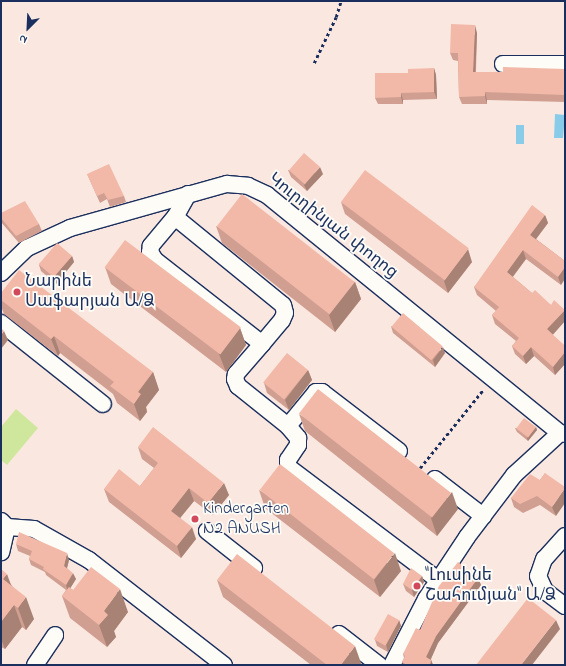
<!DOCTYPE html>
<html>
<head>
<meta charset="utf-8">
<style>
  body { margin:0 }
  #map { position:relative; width:566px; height:666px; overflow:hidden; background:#fae8e0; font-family:"Indie Flower","Noto Sans Armenian",sans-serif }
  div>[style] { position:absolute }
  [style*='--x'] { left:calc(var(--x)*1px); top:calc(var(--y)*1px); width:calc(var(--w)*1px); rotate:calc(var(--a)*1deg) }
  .green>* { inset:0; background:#cfe79c }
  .water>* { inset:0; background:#88ccea; transform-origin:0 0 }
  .path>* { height:2.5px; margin-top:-1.25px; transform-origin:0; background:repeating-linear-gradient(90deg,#1b2f5e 0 3px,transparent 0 6px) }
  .roads { filter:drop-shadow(1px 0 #1b2f5e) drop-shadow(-1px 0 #1b2f5e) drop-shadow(0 1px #1b2f5e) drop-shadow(0 -1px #1b2f5e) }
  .minor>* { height:16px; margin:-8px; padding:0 8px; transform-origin:8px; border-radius:8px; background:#fdfcf7 }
  .wall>* { inset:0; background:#d09f91 }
  .shaded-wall>* { inset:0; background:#a98276 }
  .building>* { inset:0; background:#f2b9a9; transform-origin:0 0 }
  .dots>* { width:11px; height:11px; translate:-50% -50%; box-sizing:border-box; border:2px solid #fdfcf7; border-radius:50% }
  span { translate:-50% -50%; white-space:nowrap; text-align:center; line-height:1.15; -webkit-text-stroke:3.5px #fdfcf7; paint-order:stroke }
  .street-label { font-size:17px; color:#1b2f5e }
  .poi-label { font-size:17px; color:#1b2f5e }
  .left { translate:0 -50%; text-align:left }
  .frame { position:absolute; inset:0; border:2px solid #1b2f5e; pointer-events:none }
  .north { position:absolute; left:8px; top:8px; width:40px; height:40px; -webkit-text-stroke:3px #fdfcf7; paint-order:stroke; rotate:204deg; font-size:11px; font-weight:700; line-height:16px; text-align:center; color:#1b2f5e }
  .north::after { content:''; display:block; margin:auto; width:14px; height:18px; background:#1b2f5e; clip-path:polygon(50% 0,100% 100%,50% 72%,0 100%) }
</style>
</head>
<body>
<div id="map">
  <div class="green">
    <i style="clip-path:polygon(16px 409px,38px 428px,7px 465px,1px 460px,1px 427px)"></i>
  </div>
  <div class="water">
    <i style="clip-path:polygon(555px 114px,565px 115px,563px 138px,554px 138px)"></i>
    <i style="left:516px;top:125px;width:8px;height:19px"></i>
  </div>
  <div class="path">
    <i style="--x:314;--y:63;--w:51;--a:-64.4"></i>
    <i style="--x:336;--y:17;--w:17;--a:-73"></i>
    <i style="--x:420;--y:468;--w:100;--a:-51.1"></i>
  </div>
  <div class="roads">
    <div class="minor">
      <i style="--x:503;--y:64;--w:62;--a:0"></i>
      <i style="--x:188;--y:194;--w:26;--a:119"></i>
      <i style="--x:175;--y:217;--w:38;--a:130"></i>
      <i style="--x:151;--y:246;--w:6;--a:99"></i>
      <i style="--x:150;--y:252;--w:9;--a:58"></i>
      <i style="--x:155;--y:260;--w:136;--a:38.1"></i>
      <i style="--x:262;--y:344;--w:40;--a:131"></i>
      <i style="--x:236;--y:374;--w:5;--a:101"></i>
      <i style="--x:235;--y:379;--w:8;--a:67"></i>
      <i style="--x:238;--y:386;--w:64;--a:38.7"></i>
      <i style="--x:288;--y:426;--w:16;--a:50"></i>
      <i style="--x:298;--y:438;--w:7;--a:90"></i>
      <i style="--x:298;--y:445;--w:18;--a:124"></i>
      <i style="--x:288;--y:460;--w:7;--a:90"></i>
      <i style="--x:288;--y:467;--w:188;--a:37"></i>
      <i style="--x:175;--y:217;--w:139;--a:39.2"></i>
      <i style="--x:283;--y:305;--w:8;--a:76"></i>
      <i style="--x:285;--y:313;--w:8;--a:113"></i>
      <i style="--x:282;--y:320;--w:31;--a:130"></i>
      <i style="--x:1;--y:273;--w:36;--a:-44"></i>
      <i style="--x:27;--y:248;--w:47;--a:-24.9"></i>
      <i style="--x:70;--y:228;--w:163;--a:-15.7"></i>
      <i style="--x:227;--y:184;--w:21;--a:5"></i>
      <i style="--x:248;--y:186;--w:21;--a:25"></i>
      <i style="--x:267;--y:195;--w:377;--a:39.1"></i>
      <i style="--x:560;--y:433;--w:5;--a:11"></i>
      <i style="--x:1;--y:323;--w:130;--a:38.5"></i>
      <i style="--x:288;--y:426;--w:44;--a:-50.5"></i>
      <i style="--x:316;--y:392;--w:6;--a:0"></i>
      <i style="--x:322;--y:392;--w:97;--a:37.5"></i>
      <i style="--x:435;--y:479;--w:61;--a:37.6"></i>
      <i style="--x:1;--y:521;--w:8;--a:45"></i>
      <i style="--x:7;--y:527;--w:26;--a:103"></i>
      <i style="--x:7;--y:527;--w:27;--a:4"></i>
      <i style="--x:34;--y:529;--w:63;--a:29.4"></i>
      <i style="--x:89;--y:560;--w:171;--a:37.9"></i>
      <i style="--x:207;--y:531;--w:60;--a:38.2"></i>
      <i style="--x:565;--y:536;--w:31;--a:132"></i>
      <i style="--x:544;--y:559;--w:18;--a:109"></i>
      <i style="--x:538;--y:576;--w:17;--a:65"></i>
      <i style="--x:545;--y:591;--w:25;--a:37"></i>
      <i style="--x:339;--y:634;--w:51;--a:37.8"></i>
      <i style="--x:35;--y:665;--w:36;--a:-56"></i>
      <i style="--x:392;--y:665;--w:74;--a:-62.7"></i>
      <i style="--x:426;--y:599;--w:74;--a:-56.5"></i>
      <i style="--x:467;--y:537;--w:78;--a:-52.8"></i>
      <i style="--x:514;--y:475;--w:62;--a:-42.4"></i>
    </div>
  </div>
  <div class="wall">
    <i style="clip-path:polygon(477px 33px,476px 72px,503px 72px,565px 69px,565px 102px,487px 100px,487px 104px,462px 104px,459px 97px,458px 61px,453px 60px,450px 53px)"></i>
    <i style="clip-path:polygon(434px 68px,436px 75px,437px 99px,403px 100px,403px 104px,378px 104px,375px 98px,408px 73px)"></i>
    <i style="clip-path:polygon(288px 170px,323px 174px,307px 191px,291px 177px)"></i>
    <i style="clip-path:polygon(87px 174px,124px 196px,126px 202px,110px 207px,107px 199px,100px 203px)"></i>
    <i style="clip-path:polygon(341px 202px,472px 262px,448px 293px,345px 214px)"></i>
    <i style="clip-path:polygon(1px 213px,39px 224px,42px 231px,19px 243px,1px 222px)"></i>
    <i style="clip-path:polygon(545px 215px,548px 223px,536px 239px,565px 261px,561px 285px,526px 259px,513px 277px,532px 293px,551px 305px,565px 310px,565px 321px,552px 335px,565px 346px,565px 364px,555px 375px,534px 356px,526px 364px,515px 354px,512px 346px,516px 341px,495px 324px,492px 315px,496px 311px,477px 295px,474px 287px)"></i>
    <i style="clip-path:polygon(216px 226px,355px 282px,361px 299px,335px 332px,222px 243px)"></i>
    <i style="clip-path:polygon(72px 256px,74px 262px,56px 284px,41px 271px,39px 265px)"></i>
    <i style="clip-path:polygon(105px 267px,240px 328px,246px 345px,226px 372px,111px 284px)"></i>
    <i style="clip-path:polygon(1px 293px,153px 372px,159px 390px,146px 407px,147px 412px,140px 421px,117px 403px,113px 394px,60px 353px,58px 356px,4px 314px,1px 306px)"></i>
    <i style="clip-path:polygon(391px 326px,445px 353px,435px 367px,393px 333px)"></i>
    <i style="clip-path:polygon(308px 370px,312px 380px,289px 410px,267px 393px,264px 383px)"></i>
    <i style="clip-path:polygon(299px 414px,458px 509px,437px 536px,305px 431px)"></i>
    <i style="clip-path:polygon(536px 427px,537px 430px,528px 441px,517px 432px,515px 428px)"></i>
    <i style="clip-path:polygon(138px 447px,229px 495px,213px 515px,194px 501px,180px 518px,196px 539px,181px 558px,109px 502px,104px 489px,140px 486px,154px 468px,142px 459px)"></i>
    <i style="clip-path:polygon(545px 473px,556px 516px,540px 505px,523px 513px,514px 507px,511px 498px,540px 480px)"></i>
    <i style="clip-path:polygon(259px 490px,401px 571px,380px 597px,265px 508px)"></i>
    <i style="clip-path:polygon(16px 544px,69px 560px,67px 568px,76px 579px,70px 588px,73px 590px,128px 612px,114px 631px,116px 637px,107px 647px,70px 618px,62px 596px,66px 590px,46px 575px,45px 572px,31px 565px,29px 559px,30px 556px,18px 551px)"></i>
    <i style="clip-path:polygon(1px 569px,34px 619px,26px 630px,22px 627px,5px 649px,1px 647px)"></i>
    <i style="clip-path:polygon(422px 576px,424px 582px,414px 597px,406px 591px,403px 584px)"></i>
    <i style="clip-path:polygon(478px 578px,481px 585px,438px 643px,431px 659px,433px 665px,403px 665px,402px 662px,404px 658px,403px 654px,420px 630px)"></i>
    <i style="clip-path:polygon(217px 580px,361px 663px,360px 665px,311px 665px,223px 597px)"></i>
    <i style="clip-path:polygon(399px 620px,401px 626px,388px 652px,377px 646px,375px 640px)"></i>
  </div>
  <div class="shaded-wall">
    <i style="clip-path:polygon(475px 25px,477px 33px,475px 80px,473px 72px)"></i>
    <i style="clip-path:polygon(434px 68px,436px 75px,437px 99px,434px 92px)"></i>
    <i style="clip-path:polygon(485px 92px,487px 100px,487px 104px,485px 96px)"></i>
    <i style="clip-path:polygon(401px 93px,403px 100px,403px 104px,401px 97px)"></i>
    <i style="clip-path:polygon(320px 167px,323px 174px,307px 191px,304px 185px)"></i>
    <i style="clip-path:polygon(545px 215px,548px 223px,533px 243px,530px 235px)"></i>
    <i style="clip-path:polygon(468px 249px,472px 262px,448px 293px,444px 281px)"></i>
    <i style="clip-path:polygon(523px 250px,526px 259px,510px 280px,507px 272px)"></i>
    <i style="clip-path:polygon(72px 256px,74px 262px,56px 284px,53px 277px)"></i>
    <i style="clip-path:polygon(565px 267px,565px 279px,561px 285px,558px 277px)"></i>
    <i style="clip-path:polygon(355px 282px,361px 299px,335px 332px,329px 315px)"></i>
    <i style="clip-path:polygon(565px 310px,565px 321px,550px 338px,547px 329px)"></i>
    <i style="clip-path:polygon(240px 328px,246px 345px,226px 372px,219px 354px)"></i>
    <i style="clip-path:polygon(4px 331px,8px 340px,1px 349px,1px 335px)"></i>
    <i style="clip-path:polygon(54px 336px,60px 353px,58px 356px,51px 339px)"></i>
    <i style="clip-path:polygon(443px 347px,445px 353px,435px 367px,433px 360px)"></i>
    <i style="clip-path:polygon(531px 347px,534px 356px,526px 364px,523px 356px)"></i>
    <i style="clip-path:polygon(565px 352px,565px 364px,555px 375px,553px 367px)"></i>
    <i style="clip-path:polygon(308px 370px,312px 380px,289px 410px,285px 400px)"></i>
    <i style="clip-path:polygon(153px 372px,159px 390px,146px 407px,147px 412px,140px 421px,134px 404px,138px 392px)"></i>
    <i style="clip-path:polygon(536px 427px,537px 430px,528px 441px,527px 438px)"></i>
    <i style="clip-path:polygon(224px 483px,229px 495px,213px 515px,208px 503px)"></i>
    <i style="clip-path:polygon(189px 488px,194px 501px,176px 523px,171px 511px)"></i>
    <i style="clip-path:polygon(565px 488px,565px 503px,556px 516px,552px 507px)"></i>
    <i style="clip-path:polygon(452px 492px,458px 509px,437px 536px,431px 518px)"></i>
    <i style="clip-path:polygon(192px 527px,196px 539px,181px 558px,177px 546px)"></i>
    <i style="clip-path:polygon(67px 553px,69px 560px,66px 572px,64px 566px)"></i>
    <i style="clip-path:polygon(395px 553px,401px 571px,380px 597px,374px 580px)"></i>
    <i style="clip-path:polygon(73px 573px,76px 579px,68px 592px,66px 585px)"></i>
    <i style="clip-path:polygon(7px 574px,15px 596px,3px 579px)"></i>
    <i style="clip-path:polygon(422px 576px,424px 582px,414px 597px,412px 590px)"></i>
    <i style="clip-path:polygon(478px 578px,481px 585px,438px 643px,429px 663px,426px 657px,436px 636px)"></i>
    <i style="clip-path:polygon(120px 589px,128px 612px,114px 631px,116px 637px,107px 647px,99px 625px,104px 611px)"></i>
    <i style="clip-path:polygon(26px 597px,34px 619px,26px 630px,18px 608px)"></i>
    <i style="clip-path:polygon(14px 605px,22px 627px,5px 649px,1px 639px,1px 622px)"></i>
    <i style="clip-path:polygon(399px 620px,401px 626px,388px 652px,386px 645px)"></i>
    <i style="clip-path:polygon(556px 620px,560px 629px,532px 665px,521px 665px)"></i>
    <i style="clip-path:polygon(355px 646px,361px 663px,360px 665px,341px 665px)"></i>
    <i style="clip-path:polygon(431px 660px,433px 665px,430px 665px)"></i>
  </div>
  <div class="building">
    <i style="clip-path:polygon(451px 24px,475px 25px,473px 72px,503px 72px,503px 67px,565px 69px,565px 95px,485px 92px,485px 96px,459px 97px,458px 53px,450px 53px)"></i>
    <i style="clip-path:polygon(434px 68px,434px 92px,401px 93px,401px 97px,375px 98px,375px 73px,408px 73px,408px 69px)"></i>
    <i style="left:304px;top:153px;width:21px;height:23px;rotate:41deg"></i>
    <i style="clip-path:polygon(109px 164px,124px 196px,108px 200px,104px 193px,97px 196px,87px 174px)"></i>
    <i style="left:365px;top:170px;width:130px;height:40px;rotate:37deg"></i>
    <i style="left:242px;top:194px;width:143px;height:41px;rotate:38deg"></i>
    <i style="clip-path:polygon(25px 201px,39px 224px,16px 236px,1px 218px,1px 213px)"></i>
    <i style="clip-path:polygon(532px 205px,545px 215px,530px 235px,565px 261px,565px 267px,558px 277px,523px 250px,507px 272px,532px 293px,535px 290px,551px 305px,554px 300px,565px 310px,547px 329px,565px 346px,565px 352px,553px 367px,531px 347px,523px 356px,512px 346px,519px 338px,492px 315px,499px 307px,474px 287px)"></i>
    <i style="left:125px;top:240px;width:145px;height:34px;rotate:37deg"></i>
    <i style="left:57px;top:243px;width:20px;height:28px;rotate:41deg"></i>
    <i style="clip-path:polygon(19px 270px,153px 372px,138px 392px,141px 394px,134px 404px,110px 386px,114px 382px,54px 336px,51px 339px,1px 300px,1px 293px)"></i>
    <i style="left:403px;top:313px;width:52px;height:18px;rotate:40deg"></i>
    <i style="clip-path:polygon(1px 328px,4px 331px,1px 335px)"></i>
    <i style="left:287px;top:353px;width:27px;height:38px;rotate:39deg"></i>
    <i style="left:318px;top:389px;width:169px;height:31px;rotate:38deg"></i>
    <i style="left:524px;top:418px;width:15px;height:13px;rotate:37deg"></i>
    <i style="clip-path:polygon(153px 427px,224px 483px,208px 503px,189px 488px,171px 511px,192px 527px,177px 546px,104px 489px,119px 469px,140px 486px,158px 463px,138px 447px)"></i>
    <i style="left:280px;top:464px;width:145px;height:33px;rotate:38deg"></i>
    <i style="clip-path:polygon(545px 473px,565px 487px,565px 488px,552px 507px,537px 496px,520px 504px,511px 498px,530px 474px,540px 480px)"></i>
    <i style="clip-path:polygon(19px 532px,67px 553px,64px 566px,73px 573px,66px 585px,43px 569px,44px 567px,29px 559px,32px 551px,16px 544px)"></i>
    <i style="clip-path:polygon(237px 554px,355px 646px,341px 665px,327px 665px,217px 580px)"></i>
    <i style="clip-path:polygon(458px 562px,478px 578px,436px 636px,426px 657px,431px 660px,430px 665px,407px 665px,402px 662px,405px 656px,403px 654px,416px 628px,420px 630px,439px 586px)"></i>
    <i style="clip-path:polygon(91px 567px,120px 589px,104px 611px,108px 615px,99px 625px,62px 596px,69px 587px,73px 590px)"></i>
    <i style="clip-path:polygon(411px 568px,422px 576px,412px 590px,403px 584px)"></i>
    <i style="clip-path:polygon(1px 569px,7px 574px,3px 579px,26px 597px,18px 608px,14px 605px,1px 622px)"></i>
    <i style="clip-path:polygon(528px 598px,556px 620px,521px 665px,476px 665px)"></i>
    <i style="left:388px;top:614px;width:13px;height:29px;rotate:29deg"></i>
  </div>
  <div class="dots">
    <i style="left:17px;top:292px;background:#d1495b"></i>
    <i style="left:195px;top:519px;background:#d1495b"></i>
    <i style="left:417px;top:586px;background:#d1495b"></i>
  </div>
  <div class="street-label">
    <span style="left:333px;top:226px;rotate:38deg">Կուրղինյան փողոց</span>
  </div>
  <div class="poi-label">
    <span class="left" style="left:25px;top:292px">Նարինե<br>Սաֆարյան Ա/Ձ</span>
    <span class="left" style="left:203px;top:519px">Kindergarten<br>N2 ANUSH</span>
    <span class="left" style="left:425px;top:586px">"Լուսինե<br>Շահումյան" Ա/Ձ</span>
  </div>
  <div class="frame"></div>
  <div class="north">N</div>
</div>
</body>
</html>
